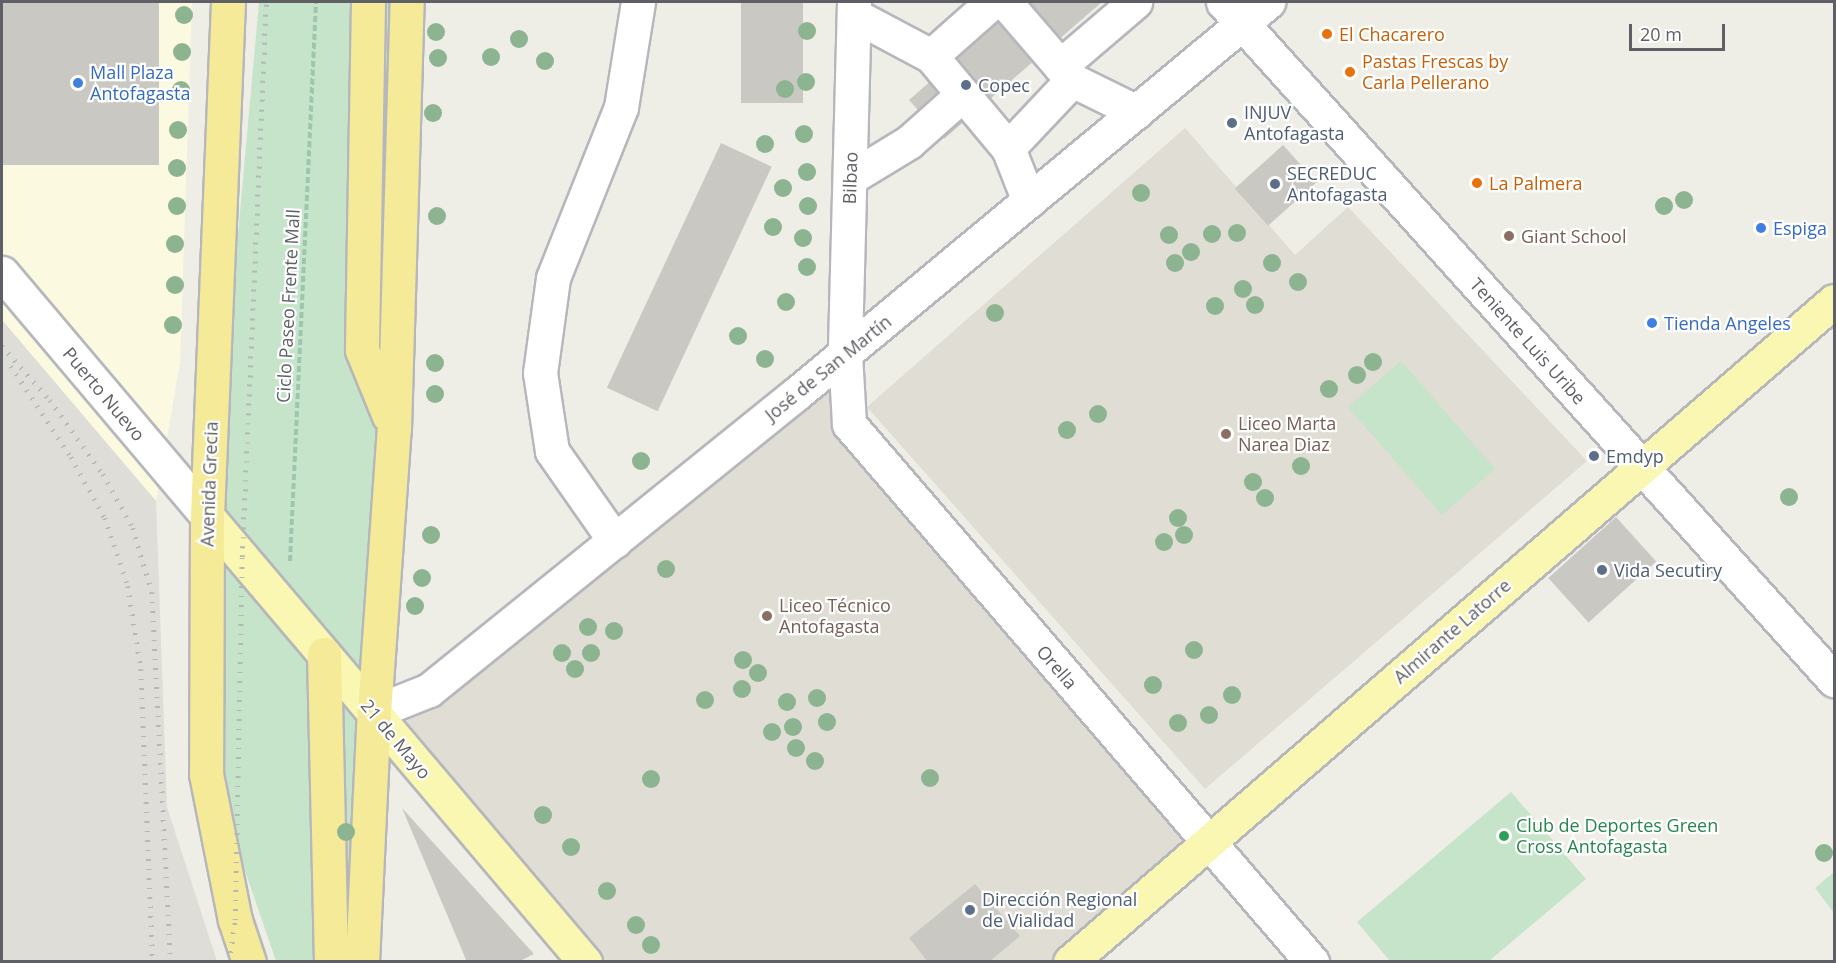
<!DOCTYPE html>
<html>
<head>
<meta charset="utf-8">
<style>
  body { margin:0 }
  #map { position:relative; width:1836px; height:963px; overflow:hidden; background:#efeee6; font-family:"Open Sans",sans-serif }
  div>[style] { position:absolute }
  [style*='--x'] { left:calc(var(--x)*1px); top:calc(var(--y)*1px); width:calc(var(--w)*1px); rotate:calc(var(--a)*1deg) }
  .commercial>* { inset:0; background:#fbf9df }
  .industrial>* { inset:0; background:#deddd8 }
  .education>* { inset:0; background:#dfddd4 }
  .green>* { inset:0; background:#c5e4c9; transform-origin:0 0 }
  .building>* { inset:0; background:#cac8c3; transform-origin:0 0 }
  .path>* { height:4px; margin-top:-2px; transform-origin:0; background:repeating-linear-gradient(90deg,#9ec5ae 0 6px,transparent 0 9px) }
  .roads { filter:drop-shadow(2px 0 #b6b7bc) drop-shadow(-2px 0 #b6b7bc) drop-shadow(0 2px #b6b7bc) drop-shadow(0 -2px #b6b7bc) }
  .minor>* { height:33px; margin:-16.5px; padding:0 16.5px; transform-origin:16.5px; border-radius:16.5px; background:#fff }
  .major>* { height:33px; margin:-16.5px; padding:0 16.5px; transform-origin:16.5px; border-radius:16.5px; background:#f9f7b1 }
  .highway>* { height:33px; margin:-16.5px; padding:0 16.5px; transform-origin:16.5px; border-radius:16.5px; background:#f5ea97 }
  .rail>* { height:4.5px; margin-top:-2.25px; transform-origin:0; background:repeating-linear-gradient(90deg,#b6b7b7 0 1.5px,transparent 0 9.5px) }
  .trees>* { width:18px; height:18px; margin:-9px; border-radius:50%; background:#8db490 }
  .dots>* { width:16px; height:16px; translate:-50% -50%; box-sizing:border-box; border:3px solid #fff; border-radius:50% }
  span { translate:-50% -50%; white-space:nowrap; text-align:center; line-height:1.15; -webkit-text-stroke:4.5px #fff; paint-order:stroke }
  .food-label { font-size:18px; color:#c56008 }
  .left { translate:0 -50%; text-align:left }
  .shop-label { font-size:18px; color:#366cbe }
  .service-label { font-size:18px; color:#4e5e75 }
  .street-label { font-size:18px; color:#5e6065 }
  .education-label { font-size:18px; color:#785e54 }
  .leisure-label { font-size:18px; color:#27864d }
  .frame { position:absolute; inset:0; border:3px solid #5e6065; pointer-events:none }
  .scale { position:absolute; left:1629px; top:24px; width:96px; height:27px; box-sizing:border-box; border:3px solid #5e6065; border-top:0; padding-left:8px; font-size:18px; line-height:21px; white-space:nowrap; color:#5e6065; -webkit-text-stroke:4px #fff; paint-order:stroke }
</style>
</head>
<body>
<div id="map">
  <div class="commercial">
    <i style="clip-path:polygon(2px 2px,192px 2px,180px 363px,156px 501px,2px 320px)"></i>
  </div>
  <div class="industrial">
    <i style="clip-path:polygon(2px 320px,156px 501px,167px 807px,217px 961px,2px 961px)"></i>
  </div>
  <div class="education">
    <i style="clip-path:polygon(1185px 128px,1295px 255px,1348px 207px,1587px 461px,1205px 789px,867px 407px)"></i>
    <i style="clip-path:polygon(845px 354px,849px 424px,1209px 842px,1070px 961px,585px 961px,374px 712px)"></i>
  </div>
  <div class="green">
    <i style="clip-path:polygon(259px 2px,396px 2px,362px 961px,276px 961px,242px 862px,215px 723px,216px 479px)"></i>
    <i style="left:1401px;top:361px;width:143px;height:70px;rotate:49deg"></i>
    <i style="clip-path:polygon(1511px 792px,1586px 879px,1489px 961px,1390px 961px,1357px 922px)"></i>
    <i style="clip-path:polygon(1834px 872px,1834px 913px,1815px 888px)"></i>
  </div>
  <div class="building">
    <i style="left:2px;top:2px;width:157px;height:163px"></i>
    <i style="left:741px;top:2px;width:62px;height:101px"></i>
    <i style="clip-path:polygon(1021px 2px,1102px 2px,944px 139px,909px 100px)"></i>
    <i style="left:721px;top:143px;width:56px;height:270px;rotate:25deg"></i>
    <i style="left:1283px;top:145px;width:50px;height:65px;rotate:48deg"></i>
    <i style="left:1616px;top:517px;width:60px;height:91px;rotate:48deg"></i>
    <i style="clip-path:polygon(402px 808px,534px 954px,518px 962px,467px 962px)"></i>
    <i style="clip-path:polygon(975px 884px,1020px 936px,989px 962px,928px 962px,909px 938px)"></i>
  </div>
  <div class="path">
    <i style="--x:290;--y:561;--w:560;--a:-87.34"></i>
  </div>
  <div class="roads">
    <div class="minor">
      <i style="--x:854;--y:2;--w:352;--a:91.5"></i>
      <i style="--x:845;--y:354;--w:70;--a:86.7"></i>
      <i style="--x:849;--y:424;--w:710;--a:49.28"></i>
      <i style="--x:1005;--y:2;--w:103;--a:49.3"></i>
      <i style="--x:1223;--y:2;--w:913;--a:47.98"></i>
      <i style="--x:854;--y:15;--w:87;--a:28"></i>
      <i style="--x:931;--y:56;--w:81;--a:-41.5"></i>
      <i style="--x:931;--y:56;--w:120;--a:50.1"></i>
      <i style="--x:1060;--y:66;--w:99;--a:-40.5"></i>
      <i style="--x:850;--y:178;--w:69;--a:-31.4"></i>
      <i style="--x:909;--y:142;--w:72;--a:-41.6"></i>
      <i style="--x:1029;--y:201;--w:57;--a:-111.6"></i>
      <i style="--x:1008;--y:148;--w:93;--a:-46.7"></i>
      <i style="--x:1072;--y:80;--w:72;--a:26.2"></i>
      <i style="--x:2;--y:273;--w:318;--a:49.8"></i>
      <i style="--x:615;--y:541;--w:110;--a:-125"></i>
      <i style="--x:552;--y:451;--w:79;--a:-98.7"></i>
      <i style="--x:540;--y:373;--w:96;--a:-82.2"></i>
      <i style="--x:553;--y:278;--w:184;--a:-68.3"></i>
      <i style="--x:621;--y:107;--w:106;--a:-80.8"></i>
      <i style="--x:374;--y:712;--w:59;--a:-21.8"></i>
      <i style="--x:429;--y:690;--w:471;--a:-38.9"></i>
      <i style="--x:796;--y:394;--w:614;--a:-39.71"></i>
    </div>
    <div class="major">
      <i style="--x:207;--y:516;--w:585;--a:49.72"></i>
      <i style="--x:1070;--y:962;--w:1010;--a:-40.87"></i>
    </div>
    <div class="highway">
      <i style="--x:228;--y:2;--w:514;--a:92.34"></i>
      <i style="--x:207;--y:516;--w:258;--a:90.2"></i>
      <i style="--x:206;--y:774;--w:149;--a:78.8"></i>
      <i style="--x:235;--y:920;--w:44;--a:71.6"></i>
      <i style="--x:368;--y:2;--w:348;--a:91"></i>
      <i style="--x:362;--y:350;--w:71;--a:67.8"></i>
      <i style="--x:324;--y:654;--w:308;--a:88.7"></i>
      <i style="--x:362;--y:962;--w:250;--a:-87.3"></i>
      <i style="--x:374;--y:712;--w:284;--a:-86"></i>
      <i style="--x:394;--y:429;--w:427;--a:-88.3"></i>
    </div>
  </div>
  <div class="rail">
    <i style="--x:2;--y:346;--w:72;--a:48.4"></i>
    <i style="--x:50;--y:400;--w:91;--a:54.4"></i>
    <i style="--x:103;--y:474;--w:62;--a:60.9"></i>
    <i style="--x:133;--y:528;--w:67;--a:73.5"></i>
    <i style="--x:152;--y:592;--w:370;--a:87.1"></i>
    <i style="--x:11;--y:366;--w:109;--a:56.6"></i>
    <i style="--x:71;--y:457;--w:70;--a:60.9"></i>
    <i style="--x:105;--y:518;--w:72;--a:71.3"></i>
    <i style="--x:128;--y:586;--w:84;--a:81.1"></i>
    <i style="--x:141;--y:669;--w:293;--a:87.7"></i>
    <i style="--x:229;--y:962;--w:42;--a:-81.9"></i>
    <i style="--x:235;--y:920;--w:363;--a:-88.9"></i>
    <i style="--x:242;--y:557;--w:556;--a:-87.52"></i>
  </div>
  <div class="trees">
    <i style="left:184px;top:15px"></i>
    <i style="left:807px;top:31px"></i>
    <i style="left:436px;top:32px"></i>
    <i style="left:519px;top:39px"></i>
    <i style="left:182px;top:52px"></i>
    <i style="left:491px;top:57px"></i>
    <i style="left:438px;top:58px"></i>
    <i style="left:545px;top:61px"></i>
    <i style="left:806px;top:82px"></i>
    <i style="left:785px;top:89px"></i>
    <i style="left:181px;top:90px"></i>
    <i style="left:433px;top:113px"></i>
    <i style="left:178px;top:130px"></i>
    <i style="left:804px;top:134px"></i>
    <i style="left:765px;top:144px"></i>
    <i style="left:177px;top:168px"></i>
    <i style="left:807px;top:172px"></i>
    <i style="left:783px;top:188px"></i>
    <i style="left:1141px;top:193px"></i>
    <i style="left:1684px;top:200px"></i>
    <i style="left:177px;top:206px"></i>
    <i style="left:808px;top:206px"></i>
    <i style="left:1664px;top:206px"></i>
    <i style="left:437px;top:216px"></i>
    <i style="left:773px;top:227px"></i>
    <i style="left:1237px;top:233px"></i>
    <i style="left:1212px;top:234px"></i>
    <i style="left:1169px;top:235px"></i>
    <i style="left:803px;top:238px"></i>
    <i style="left:175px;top:244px"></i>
    <i style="left:1191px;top:252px"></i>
    <i style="left:1175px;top:263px"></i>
    <i style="left:1272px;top:263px"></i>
    <i style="left:807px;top:267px"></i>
    <i style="left:1298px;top:282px"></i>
    <i style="left:175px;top:285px"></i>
    <i style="left:1243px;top:289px"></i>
    <i style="left:786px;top:302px"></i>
    <i style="left:1255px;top:305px"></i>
    <i style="left:1215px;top:306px"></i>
    <i style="left:995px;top:313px"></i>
    <i style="left:173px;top:325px"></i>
    <i style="left:738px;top:336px"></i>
    <i style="left:765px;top:359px"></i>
    <i style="left:1373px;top:362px"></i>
    <i style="left:435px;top:363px"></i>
    <i style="left:1357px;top:375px"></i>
    <i style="left:1329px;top:389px"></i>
    <i style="left:435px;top:394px"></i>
    <i style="left:1098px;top:414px"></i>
    <i style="left:1067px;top:430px"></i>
    <i style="left:641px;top:461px"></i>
    <i style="left:1301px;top:466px"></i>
    <i style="left:1253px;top:482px"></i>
    <i style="left:1789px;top:497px"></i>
    <i style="left:1265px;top:498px"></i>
    <i style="left:1178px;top:518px"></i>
    <i style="left:431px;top:535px"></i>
    <i style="left:1184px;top:535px"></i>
    <i style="left:1164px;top:542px"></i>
    <i style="left:666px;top:569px"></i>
    <i style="left:422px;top:578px"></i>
    <i style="left:415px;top:606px"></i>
    <i style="left:588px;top:627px"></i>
    <i style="left:614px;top:631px"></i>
    <i style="left:1194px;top:650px"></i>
    <i style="left:562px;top:653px"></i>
    <i style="left:591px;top:653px"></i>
    <i style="left:743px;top:660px"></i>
    <i style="left:575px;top:669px"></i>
    <i style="left:758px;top:673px"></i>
    <i style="left:1153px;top:685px"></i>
    <i style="left:742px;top:689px"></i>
    <i style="left:1232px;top:695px"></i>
    <i style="left:817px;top:698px"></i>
    <i style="left:705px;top:700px"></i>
    <i style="left:787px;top:702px"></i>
    <i style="left:1209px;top:715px"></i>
    <i style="left:827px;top:722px"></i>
    <i style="left:1178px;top:723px"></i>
    <i style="left:793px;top:727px"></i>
    <i style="left:772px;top:732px"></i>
    <i style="left:796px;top:748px"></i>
    <i style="left:815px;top:761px"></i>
    <i style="left:930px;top:778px"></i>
    <i style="left:651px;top:779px"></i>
    <i style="left:543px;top:815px"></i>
    <i style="left:346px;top:832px"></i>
    <i style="left:571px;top:847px"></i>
    <i style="left:1824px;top:853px"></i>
    <i style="left:607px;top:891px"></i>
    <i style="left:636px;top:925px"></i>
    <i style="left:651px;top:945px"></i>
  </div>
  <div class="dots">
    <i style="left:1327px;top:34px;background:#e8710a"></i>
    <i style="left:1350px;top:72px;background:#e8710a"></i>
    <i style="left:78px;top:83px;background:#3f7fe0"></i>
    <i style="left:966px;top:85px;background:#5c6f8a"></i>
    <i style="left:1232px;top:123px;background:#5c6f8a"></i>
    <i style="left:1477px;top:183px;background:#e8710a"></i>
    <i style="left:1275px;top:184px;background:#5c6f8a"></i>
    <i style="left:1761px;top:228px;background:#3f7fe0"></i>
    <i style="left:1509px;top:236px;background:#8d6e63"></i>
    <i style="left:1652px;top:323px;background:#3f7fe0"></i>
    <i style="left:1226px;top:434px;background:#8d6e63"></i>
    <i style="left:1594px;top:456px;background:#5c6f8a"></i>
    <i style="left:1602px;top:570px;background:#5c6f8a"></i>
    <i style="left:767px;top:616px;background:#8d6e63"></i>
    <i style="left:1504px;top:836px;background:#2e9e5b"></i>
    <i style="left:970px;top:910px;background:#5c6f8a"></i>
  </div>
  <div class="food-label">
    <span class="left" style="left:1339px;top:34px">El Chacarero</span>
    <span class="left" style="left:1362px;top:72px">Pastas Frescas by<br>Carla Pellerano</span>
    <span class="left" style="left:1489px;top:183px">La Palmera</span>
  </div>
  <div class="shop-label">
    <span class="left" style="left:90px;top:83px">Mall Plaza<br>Antofagasta</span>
    <span class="left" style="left:1773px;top:228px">Espiga</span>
    <span class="left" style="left:1664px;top:323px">Tienda Angeles</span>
  </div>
  <div class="service-label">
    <span class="left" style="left:978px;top:85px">Copec</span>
    <span class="left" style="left:1244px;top:123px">INJUV<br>Antofagasta</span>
    <span class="left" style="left:1287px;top:184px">SECREDUC<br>Antofagasta</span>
    <span class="left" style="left:1606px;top:456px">Emdyp</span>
    <span class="left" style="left:1614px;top:570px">Vida Secutiry</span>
    <span class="left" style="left:982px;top:910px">Dirección Regional<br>de Vialidad</span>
  </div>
  <div class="street-label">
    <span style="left:850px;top:178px;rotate:-88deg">Bilbao</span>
    <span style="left:288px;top:306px;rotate:-87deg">Ciclo Paseo Frente Mall</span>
    <span style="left:1528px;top:341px;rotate:48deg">Teniente Luis Uribe</span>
    <span style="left:828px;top:368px;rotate:-39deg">José de San Martín</span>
    <span style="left:104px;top:394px;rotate:50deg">Puerto Nuevo</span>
    <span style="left:209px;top:484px;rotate:-88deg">Avenida Grecia</span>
    <span style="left:1452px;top:631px;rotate:-41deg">Almirante Latorre</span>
    <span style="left:1057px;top:667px;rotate:49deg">Orella</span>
    <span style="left:396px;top:739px;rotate:50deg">21 de Mayo</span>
  </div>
  <div class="education-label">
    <span class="left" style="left:1521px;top:236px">Giant School</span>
    <span class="left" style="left:1238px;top:434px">Liceo Marta<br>Narea Diaz</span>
    <span class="left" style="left:779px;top:616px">Liceo Técnico<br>Antofagasta</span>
  </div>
  <div class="leisure-label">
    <span class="left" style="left:1516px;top:836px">Club de Deportes Green<br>Cross Antofagasta</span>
  </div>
  <div class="frame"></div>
  <div class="scale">20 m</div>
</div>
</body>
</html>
